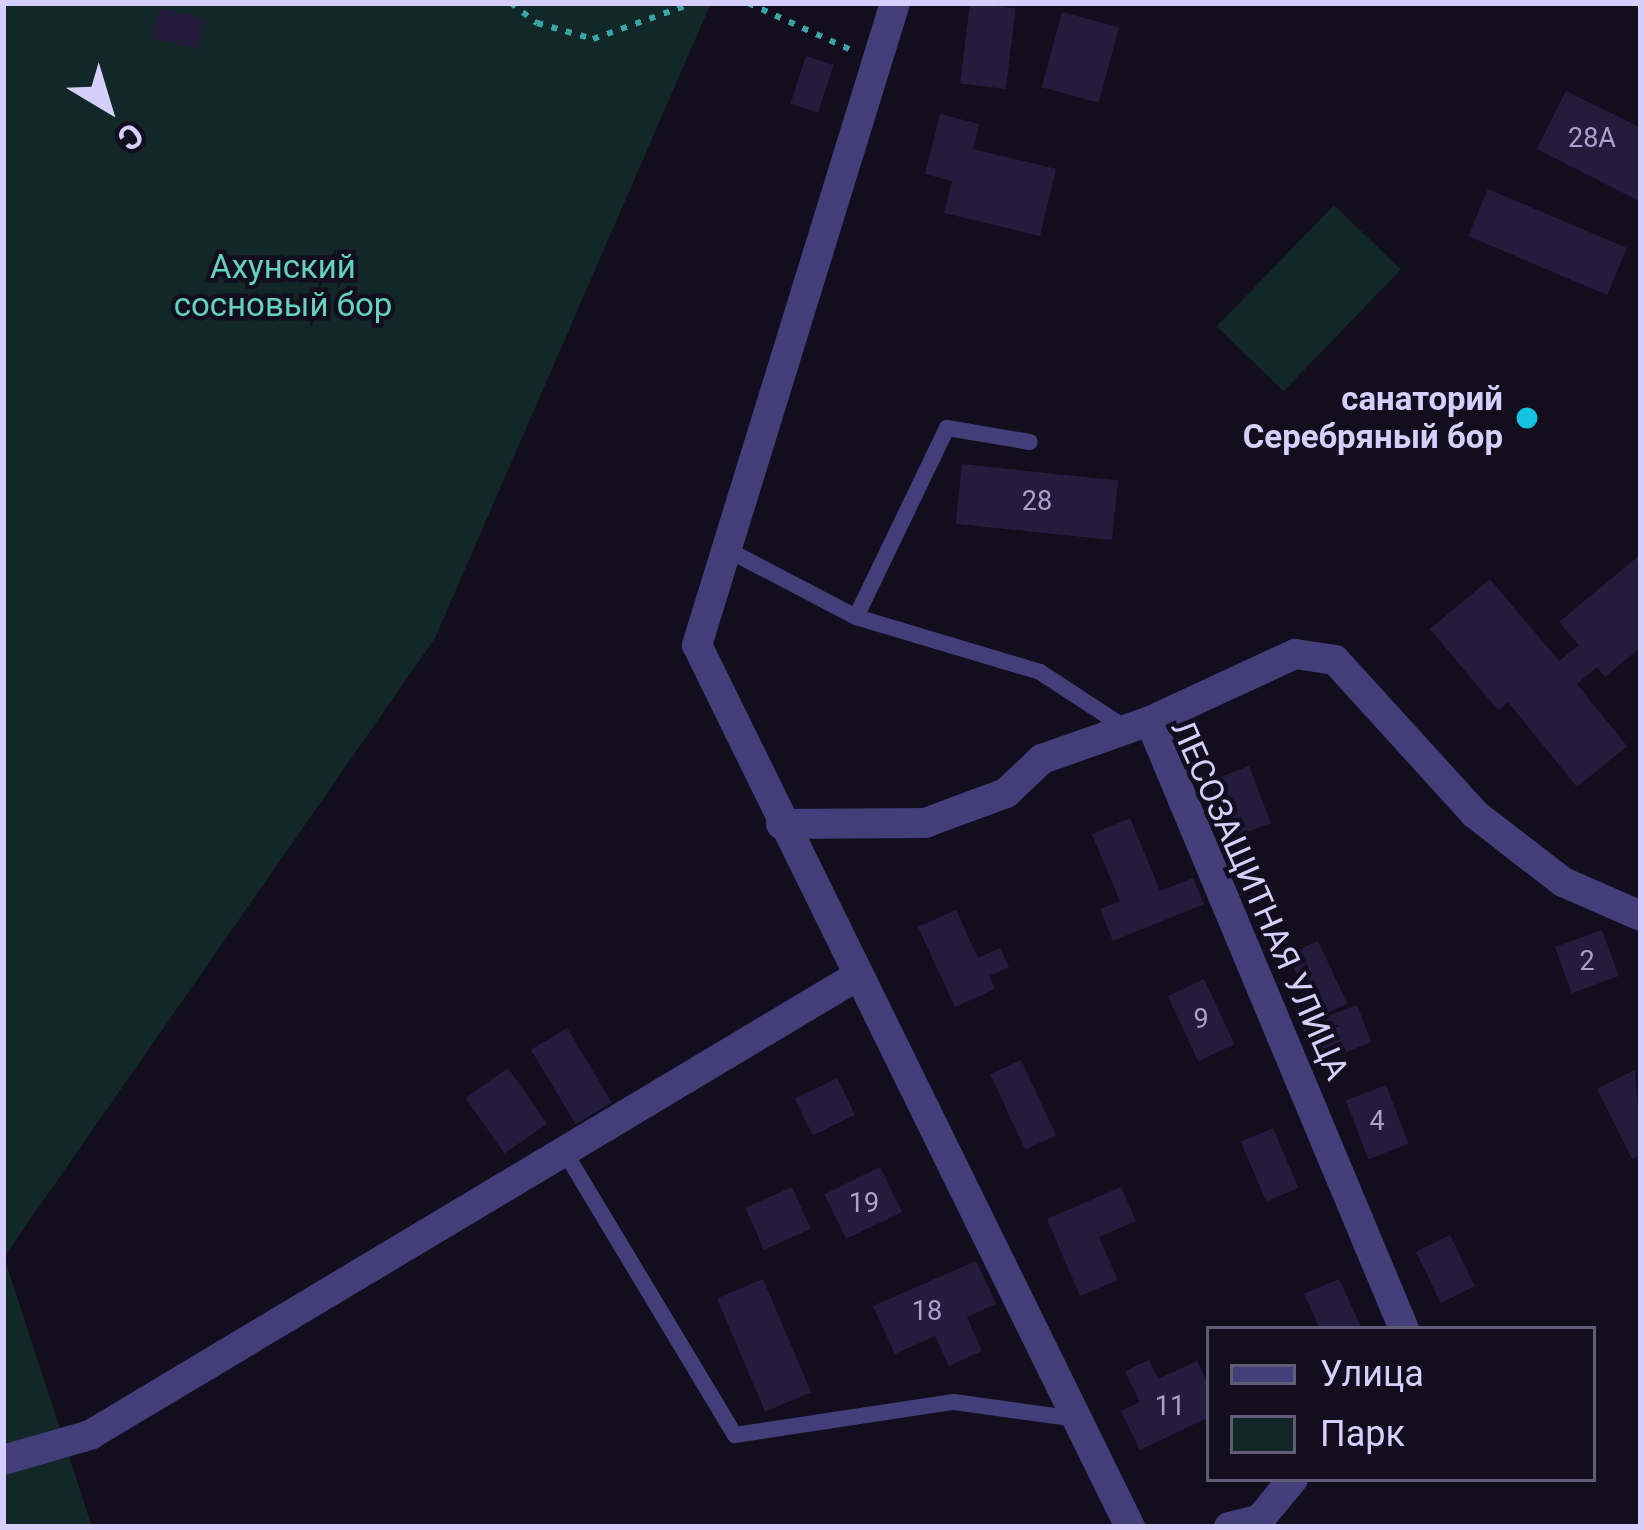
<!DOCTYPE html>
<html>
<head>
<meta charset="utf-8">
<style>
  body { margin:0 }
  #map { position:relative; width:1644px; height:1530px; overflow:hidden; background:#120e1e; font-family:Roboto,sans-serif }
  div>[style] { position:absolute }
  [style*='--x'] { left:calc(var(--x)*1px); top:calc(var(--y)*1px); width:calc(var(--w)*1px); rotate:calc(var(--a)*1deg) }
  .green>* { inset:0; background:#122727; transform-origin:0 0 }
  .building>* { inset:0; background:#241c3d; transform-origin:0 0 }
  .path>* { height:6px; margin-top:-3px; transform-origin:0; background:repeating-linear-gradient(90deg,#38a6a5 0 6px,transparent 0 15px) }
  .lane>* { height:16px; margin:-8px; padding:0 8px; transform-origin:8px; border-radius:8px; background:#433d79 }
  .street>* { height:30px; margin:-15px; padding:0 15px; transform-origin:15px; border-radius:15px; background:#433d79 }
  .dots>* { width:33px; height:33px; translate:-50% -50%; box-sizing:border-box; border:6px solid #120e1e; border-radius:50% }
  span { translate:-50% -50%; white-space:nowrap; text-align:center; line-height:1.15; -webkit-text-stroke:9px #120e1e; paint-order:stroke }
  .number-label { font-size:27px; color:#aaa2cc }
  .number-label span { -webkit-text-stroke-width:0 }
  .park-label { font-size:33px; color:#63d3bd }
  .poi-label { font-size:33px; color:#d6cffb; font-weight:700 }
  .right { translate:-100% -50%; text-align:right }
  .street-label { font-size:33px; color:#d6cffb }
  .frame { position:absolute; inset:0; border:6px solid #d6cffb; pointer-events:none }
  .legend { position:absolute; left:1206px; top:1326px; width:390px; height:156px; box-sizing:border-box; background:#120e1e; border:3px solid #605b76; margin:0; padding:15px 21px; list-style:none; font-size:36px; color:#d6cffb }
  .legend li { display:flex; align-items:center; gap:24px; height:60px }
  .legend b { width:60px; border:3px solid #605b76 }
  .north { position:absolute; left:48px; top:48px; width:120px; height:120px; -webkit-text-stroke:9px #120e1e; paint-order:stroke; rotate:142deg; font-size:33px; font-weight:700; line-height:48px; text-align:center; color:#d6cffb }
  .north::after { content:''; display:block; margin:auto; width:42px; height:54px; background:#d6cffb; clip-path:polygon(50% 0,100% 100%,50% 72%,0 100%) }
</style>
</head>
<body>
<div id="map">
  <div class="green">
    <i style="clip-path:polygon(3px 3px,711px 3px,435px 638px,4px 1257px,92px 1527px,3px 1527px)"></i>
    <i style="left:1334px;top:205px;width:93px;height:169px;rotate:44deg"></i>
  </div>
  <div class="building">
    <i style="left:970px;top:3px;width:46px;height:81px;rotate:7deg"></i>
    <i style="left:159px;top:8px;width:47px;height:31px;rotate:13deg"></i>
    <i style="left:1062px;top:12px;width:59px;height:78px;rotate:15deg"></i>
    <i style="left:806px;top:56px;width:29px;height:50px;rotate:18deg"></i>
    <i style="clip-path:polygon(1566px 91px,1641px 128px,1641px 202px,1537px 149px)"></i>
    <i style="clip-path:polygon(940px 114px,979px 124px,973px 149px,1056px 169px,1040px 236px,944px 213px,952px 181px,925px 174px)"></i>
    <i style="left:1488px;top:189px;width:151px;height:51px;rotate:23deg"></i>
    <i style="left:962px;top:464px;width:157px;height:60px;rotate:6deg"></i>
    <i style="clip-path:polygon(1641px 554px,1641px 647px,1605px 677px,1597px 667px,1577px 684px,1627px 746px,1577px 787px,1508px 702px,1498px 710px,1430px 629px,1490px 579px,1559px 661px,1579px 645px,1559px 622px)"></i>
    <i style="left:1249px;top:766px;width:61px;height:41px;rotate:69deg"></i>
    <i style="clip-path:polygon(1130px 818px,1160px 891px,1193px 878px,1204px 904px,1113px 941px,1100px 909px,1120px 901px,1092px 834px)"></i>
    <i style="clip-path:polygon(956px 910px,978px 958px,1000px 948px,1009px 967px,989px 976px,995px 989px,955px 1007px,918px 927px)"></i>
    <i style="left:1602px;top:930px;width:49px;height:50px;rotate:70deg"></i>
    <i style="left:1318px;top:941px;width:69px;height:33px;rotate:65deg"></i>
    <i style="left:1204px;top:979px;width:72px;height:40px;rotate:65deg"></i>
    <i style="left:1357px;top:1005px;width:40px;height:59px;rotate:69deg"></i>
    <i style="left:567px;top:1028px;width:87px;height:42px;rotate:59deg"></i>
    <i style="left:1021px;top:1060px;width:83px;height:34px;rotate:65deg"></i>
    <i style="left:508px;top:1068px;width:68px;height:52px;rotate:55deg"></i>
    <i style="clip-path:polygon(1635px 1070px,1641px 1155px,1632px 1159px,1597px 1089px)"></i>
    <i style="left:837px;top:1078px;width:41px;height:47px;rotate:64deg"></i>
    <i style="left:1386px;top:1085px;width:63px;height:43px;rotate:69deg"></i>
    <i style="left:1273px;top:1128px;width:65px;height:35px;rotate:67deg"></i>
    <i style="left:880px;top:1167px;width:50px;height:62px;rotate:64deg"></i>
    <i style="left:792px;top:1187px;width:46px;height:51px;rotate:66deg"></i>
    <i style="clip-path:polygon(1121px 1187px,1136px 1221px,1099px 1237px,1118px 1280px,1080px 1296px,1047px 1219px)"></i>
    <i style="left:1450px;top:1235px;width:57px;height:38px;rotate:64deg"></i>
    <i style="clip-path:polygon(976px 1261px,996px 1304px,967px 1317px,982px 1351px,949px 1366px,935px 1336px,895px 1354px,873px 1306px)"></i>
    <i style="left:763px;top:1279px;width:123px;height:50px;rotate:67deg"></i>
    <i style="clip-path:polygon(1339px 1279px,1362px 1329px,1320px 1329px,1304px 1294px)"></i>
    <i style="clip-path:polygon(1149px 1360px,1158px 1379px,1197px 1361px,1209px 1386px,1209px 1417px,1140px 1450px,1121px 1411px,1140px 1402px,1125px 1371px)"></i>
  </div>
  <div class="path">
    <i style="--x:511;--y:3;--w:33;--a:38"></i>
    <i style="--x:537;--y:23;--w:58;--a:15.9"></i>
    <i style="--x:593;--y:39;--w:106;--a:-19.8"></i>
    <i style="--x:748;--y:3;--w:113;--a:24.5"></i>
  </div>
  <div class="lane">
    <i style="--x:726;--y:549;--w:147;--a:27.6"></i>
    <i style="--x:856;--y:617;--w:192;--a:16.6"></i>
    <i style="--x:1040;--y:672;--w:104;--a:33.2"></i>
    <i style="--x:856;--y:617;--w:210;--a:-64.3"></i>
    <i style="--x:947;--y:428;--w:84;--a:9.6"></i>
    <i style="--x:566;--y:1154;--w:328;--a:59"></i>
    <i style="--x:735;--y:1435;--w:221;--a:-8.6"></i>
    <i style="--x:954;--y:1402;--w:123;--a:7.9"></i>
  </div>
  <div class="street">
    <i style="--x:895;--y:3;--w:672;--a:107.14"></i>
    <i style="--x:697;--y:645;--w:983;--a:63.85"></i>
    <i style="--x:1150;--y:721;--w:160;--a:-24.8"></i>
    <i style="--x:1295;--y:654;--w:40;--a:8.5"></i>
    <i style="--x:1335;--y:660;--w:208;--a:47.7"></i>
    <i style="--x:1475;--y:814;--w:111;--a:37.7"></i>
    <i style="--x:1563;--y:882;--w:85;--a:23.6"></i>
    <i style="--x:781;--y:824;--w:144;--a:-0.4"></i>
    <i style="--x:925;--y:823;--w:86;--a:-20.3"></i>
    <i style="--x:1006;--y:793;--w:50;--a:-43.4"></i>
    <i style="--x:1042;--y:759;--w:114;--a:-19.4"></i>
    <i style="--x:1150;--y:721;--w:659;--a:67.33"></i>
    <i style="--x:3;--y:1460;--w:91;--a:-16"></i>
    <i style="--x:90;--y:1435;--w:890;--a:-30.89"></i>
    <i style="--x:1229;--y:1527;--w:32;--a:-14"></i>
    <i style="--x:1260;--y:1519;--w:52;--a:-50.5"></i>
  </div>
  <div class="dots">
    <i style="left:1527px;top:418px;background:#14c3e2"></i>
  </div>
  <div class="number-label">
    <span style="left:1592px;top:139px">28А</span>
    <span style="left:1037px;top:502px">28</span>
    <span style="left:1587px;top:962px">2</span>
    <span style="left:1201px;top:1020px">9</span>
    <span style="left:1377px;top:1122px">4</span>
    <span style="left:864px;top:1204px">19</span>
    <span style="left:927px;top:1312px">18</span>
    <span style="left:1170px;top:1407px">11</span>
  </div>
  <div class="park-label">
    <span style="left:283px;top:286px">Ахунский<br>сосновый бор</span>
  </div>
  <div class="poi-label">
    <span class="right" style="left:1503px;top:418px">санаторий<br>Серебряный бор</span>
  </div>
  <div class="street-label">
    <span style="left:1260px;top:900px;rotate:66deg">ЛЕСОЗАЩИТНАЯ УЛИЦА</span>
  </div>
  <div class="frame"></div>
  <ul class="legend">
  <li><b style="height:15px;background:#433d79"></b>Улица</li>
  <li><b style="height:33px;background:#122727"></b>Парк</li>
  </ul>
  <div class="north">С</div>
</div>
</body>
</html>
